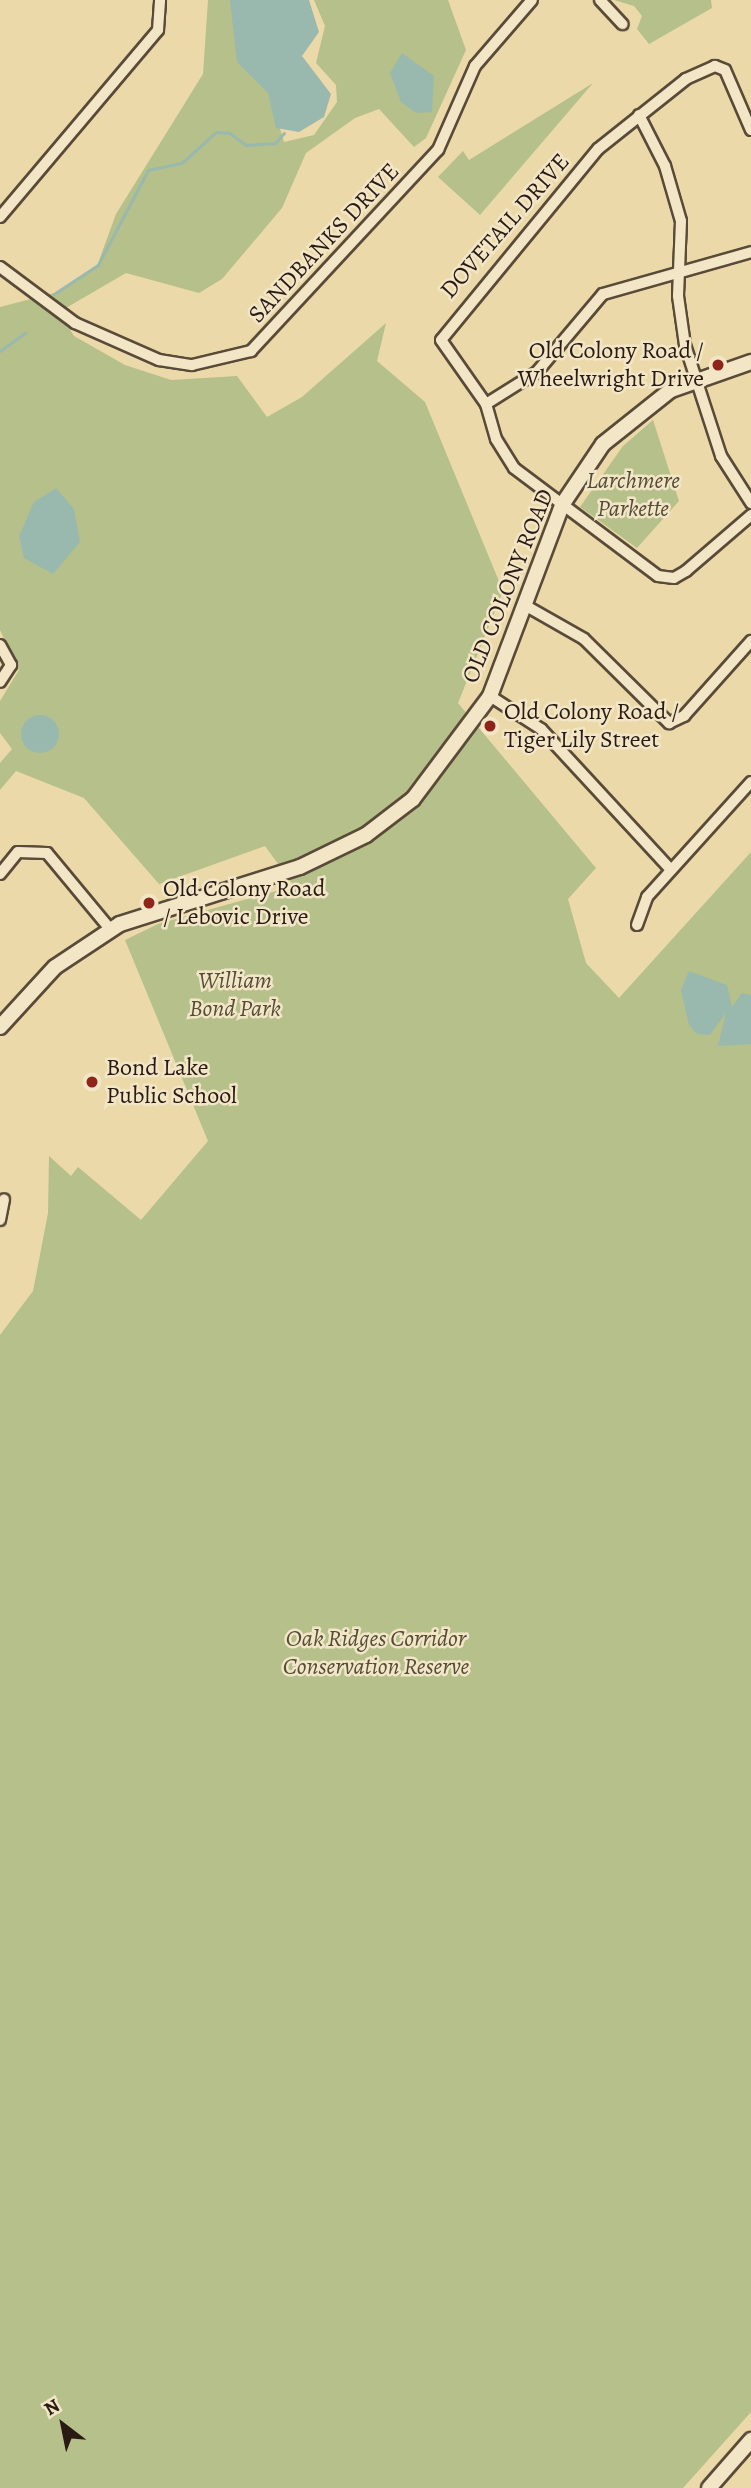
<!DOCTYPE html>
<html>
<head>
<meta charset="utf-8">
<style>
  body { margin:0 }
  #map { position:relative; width:751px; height:2488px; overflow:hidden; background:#ebd9a9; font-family:Alegreya,serif }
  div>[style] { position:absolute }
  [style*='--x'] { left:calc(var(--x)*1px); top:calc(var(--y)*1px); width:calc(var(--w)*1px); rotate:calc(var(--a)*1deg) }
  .green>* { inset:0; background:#b5c08a }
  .water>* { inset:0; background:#99b9ae }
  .round { border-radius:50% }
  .stream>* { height:2.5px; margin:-1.25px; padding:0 1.25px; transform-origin:1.25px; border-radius:1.25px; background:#99b9ae }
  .roads { filter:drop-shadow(2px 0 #5a4a38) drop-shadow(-2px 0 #5a4a38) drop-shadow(0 2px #5a4a38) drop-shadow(0 -2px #5a4a38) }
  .street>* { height:10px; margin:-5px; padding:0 5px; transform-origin:5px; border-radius:5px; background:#f2e6c7 }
  .secondary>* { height:14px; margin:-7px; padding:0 7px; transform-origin:7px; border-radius:7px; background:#f2e6c7 }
  .dots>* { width:19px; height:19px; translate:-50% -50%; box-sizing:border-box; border:4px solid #f2e6c7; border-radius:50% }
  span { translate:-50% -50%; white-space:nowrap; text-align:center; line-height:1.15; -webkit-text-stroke:5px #f2e6c7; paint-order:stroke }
  .street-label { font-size:24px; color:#291a13 }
  .poi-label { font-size:24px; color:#291a13 }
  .right { translate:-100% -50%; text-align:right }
  .left { translate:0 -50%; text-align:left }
  .park-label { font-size:24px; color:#534c37; font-style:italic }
  .north { position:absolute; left:28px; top:2390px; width:70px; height:70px; -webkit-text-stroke:5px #f2e6c7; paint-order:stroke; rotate:328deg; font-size:19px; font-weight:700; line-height:28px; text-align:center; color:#291a13 }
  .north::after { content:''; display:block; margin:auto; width:24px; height:32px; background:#291a13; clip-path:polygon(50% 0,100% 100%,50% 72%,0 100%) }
</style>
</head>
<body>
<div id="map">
  <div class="green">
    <i style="clip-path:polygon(208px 0,232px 0,237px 54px,267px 84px,284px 142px,314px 135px,337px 102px,336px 85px,316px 63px,325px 26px,314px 0,448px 0,466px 50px,426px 138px,414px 147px,379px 109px,355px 118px,306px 153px,282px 208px,222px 279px,199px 293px,126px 273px,59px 312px,74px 336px,125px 365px,171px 380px,237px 376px,267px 417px,302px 397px,386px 323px,377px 361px,425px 402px,503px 591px,458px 703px,596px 868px,568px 899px,586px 963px,619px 998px,751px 852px,751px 2412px,683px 2488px,0 2488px,0 1335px,33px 1291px,48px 1213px,49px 1156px,71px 1176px,78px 1167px,141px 1220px,208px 1141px,125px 940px,158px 924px,294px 886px,265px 846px,159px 884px,84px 798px,16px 771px,0 790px,0 763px,12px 749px,0 733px,0 701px,19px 670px,0 630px,0 307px,58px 292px,97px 266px,116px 214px,203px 74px)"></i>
    <i style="clip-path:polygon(614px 0,711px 0,712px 8px,649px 44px,637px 29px,642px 16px,634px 6px)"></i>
    <i style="clip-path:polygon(593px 83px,480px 215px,438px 177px,463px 151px,469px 160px)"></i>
    <i style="clip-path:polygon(653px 420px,679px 501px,637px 548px,580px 507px,623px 446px)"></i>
  </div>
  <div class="water">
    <i style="clip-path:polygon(230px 0,309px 0,319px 32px,302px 56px,331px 94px,324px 117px,299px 132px,276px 128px,268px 93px,237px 62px)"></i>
    <i style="clip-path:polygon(402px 53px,434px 76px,432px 112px,416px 113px,401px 102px,390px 73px)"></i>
    <i style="clip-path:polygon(56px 488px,74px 509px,80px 542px,53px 574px,24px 558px,19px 536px,34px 502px)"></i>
    <i class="round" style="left:21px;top:715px;width:38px;height:38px"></i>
    <i style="clip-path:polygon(689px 971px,727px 985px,732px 1007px,742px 993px,751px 995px,751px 1044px,718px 1046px,726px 1013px,710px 1035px,697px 1034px,689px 1025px,681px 990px)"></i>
  </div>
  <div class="stream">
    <i style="--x:54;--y:294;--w:53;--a:-33.4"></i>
    <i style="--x:98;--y:265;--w:107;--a:-62.2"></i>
    <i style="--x:148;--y:170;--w:35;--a:-12"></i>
    <i style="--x:182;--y:163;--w:46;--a:-42.4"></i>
    <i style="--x:216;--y:132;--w:14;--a:4"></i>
    <i style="--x:230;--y:133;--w:20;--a:37"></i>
    <i style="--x:246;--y:145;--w:29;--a:-4"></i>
    <i style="--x:275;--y:143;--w:13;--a:-48"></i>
    <i style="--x:0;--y:351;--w:31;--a:-36"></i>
  </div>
  <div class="roads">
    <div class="street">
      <i style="--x:600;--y:0;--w:33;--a:47"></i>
      <i style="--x:639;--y:115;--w:57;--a:63"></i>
      <i style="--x:665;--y:166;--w:57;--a:73.8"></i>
      <i style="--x:681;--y:221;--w:75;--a:92.3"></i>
      <i style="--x:678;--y:296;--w:49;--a:81.9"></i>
      <i style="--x:685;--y:345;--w:117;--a:72"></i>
      <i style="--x:721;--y:456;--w:56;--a:57.4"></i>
      <i style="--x:751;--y:130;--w:65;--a:-113.4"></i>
      <i style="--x:725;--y:70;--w:11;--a:-158"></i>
      <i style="--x:715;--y:66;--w:32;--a:156"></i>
      <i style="--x:686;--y:79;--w:112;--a:141.5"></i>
      <i style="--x:598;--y:149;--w:247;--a:129.4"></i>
      <i style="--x:441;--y:340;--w:78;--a:54.9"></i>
      <i style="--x:486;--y:404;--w:36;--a:74"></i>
      <i style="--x:496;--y:439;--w:34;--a:58"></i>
      <i style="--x:514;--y:468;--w:180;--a:36.9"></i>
      <i style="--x:658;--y:576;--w:16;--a:7"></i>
      <i style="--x:674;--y:578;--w:14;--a:-30"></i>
      <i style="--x:686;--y:571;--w:86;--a:-40.7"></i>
      <i style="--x:0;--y:217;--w:245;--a:-49.8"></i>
      <i style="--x:158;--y:30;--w:30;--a:-86"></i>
      <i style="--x:0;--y:267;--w:94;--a:36.7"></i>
      <i style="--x:75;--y:323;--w:92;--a:23.8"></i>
      <i style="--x:159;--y:360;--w:33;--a:9"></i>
      <i style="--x:192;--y:365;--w:61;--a:-13.3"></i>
      <i style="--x:251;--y:351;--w:275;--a:-47.1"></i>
      <i style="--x:438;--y:150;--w:92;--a:-66.2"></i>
      <i style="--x:475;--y:66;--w:87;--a:-49.2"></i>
      <i style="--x:486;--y:404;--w:60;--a:-32.1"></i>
      <i style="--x:537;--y:372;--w:102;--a:-49.8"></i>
      <i style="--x:603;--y:294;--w:154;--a:-15.8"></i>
      <i style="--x:528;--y:607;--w:64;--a:29.7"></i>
      <i style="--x:584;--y:639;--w:120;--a:44.7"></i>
      <i style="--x:669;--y:723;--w:17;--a:-25"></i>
      <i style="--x:684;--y:716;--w:101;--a:-48.2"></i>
      <i style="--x:0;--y:645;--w:23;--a:61"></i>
      <i style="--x:11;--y:665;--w:20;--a:123"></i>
      <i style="--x:490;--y:696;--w:61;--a:32.9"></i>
      <i style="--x:541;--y:729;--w:190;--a:47.3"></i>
      <i style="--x:0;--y:874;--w:28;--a:-51"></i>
      <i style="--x:18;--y:852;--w:29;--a:2"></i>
      <i style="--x:47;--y:853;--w:100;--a:50.3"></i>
      <i style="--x:637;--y:925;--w:30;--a:-70"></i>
      <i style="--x:647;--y:897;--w:155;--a:-47.9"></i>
      <i style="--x:0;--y:1220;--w:21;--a:-79"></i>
    </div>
    <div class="secondary">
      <i style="--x:0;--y:1027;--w:81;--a:-47.5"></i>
      <i style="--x:55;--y:967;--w:78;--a:-33.5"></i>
      <i style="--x:120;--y:924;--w:189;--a:-17.6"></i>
      <i style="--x:300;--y:867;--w:73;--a:-25.9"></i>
      <i style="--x:366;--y:835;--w:59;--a:-37.5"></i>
      <i style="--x:413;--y:799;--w:129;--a:-53.2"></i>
      <i style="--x:490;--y:696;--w:204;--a:-69.3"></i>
      <i style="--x:562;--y:505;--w:73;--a:-56.1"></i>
      <i style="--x:603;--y:444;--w:87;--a:-38.5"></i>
      <i style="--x:671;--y:390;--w:85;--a:-19.3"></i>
      <i style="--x:709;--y:2488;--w:64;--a:-48.8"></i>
    </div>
  </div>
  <div class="dots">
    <i style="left:718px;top:365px;background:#8f2418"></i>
    <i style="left:490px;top:726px;background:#8f2418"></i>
    <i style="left:149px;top:903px;background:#8f2418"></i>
    <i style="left:92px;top:1082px;background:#8f2418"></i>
  </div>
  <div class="street-label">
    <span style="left:505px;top:226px;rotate:-49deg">DOVETAIL DRIVE</span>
    <span style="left:324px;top:243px;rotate:-47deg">SANDBANKS DRIVE</span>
    <span style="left:508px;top:586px;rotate:-68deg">OLD COLONY ROAD</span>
  </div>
  <div class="poi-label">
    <span class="right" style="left:704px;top:365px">Old Colony Road /<br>Wheelwright Drive</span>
    <span class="left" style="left:504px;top:726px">Old Colony Road /<br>Tiger Lily Street</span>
    <span class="left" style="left:163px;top:903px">Old Colony Road<br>/ Lebovic Drive</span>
    <span class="left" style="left:106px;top:1082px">Bond Lake<br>Public School</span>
  </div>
  <div class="park-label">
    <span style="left:633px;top:495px">Larchmere<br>Parkette</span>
    <span style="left:235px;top:995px">William<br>Bond Park</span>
    <span style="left:376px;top:1653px">Oak Ridges Corridor<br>Conservation Reserve</span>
  </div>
  <div class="north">N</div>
</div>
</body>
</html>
